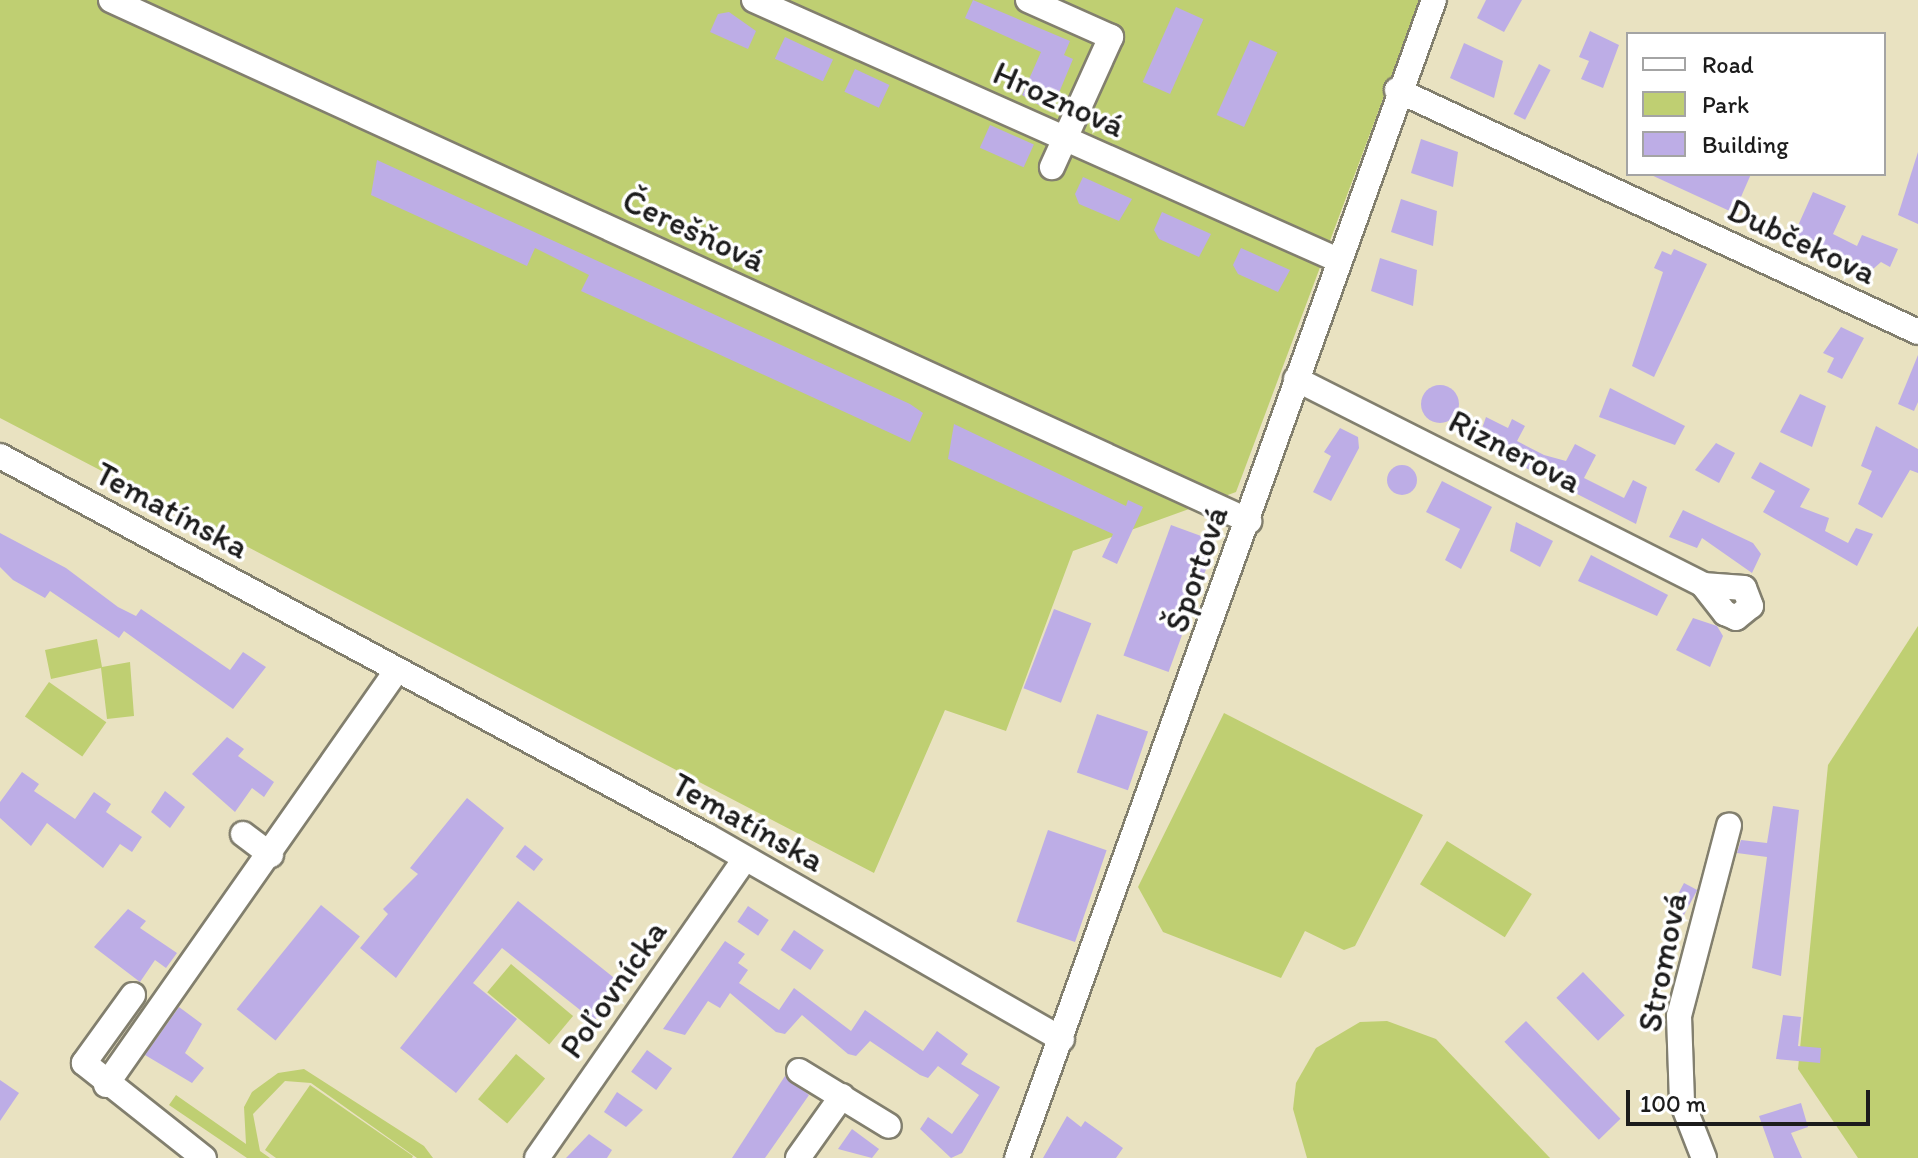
<!DOCTYPE html>
<html>
<head>
<meta charset="utf-8">
<style>
  body { margin:0 }
  #map { position:relative; width:1918px; height:1158px; overflow:hidden; background:#e9e2c1; font-family:Itim,sans-serif }
  div>[style] { position:absolute }
  [style*='--x'] { left:calc(var(--x)*1px); top:calc(var(--y)*1px); width:calc(var(--w)*1px); rotate:calc(var(--a)*1deg) }
  .green>* { inset:0; background:#bfcf72; transform-origin:0 0 }
  .building>* { inset:0; background:#bdade6; transform-origin:0 0 }
  .round { border-radius:50% }
  .roads { filter:drop-shadow(2px 0 #827f6e) drop-shadow(-2px 0 #827f6e) drop-shadow(0 2px #827f6e) drop-shadow(0 -2px #827f6e) }
  .minor>* { height:24px; margin:-12px; padding:0 12px; transform-origin:12px; border-radius:12px; background:#fff }
  span { translate:-50% -50%; white-space:nowrap; text-align:center; line-height:1.15; -webkit-text-stroke:7px #fff; paint-order:stroke }
  .street-label { font-size:34px; color:#1c1c1c }
  .legend { position:absolute; left:1626px; top:32px; width:260px; height:144px; box-sizing:border-box; background:#fff; border:2px solid #a4a4a4; margin:0; padding:10px 14px; list-style:none; font-size:24px; color:#1c1c1c }
  .legend li { display:flex; align-items:center; gap:16px; height:40px }
  .legend b { width:40px; border:2px solid #a4a4a4 }
  .scale { position:absolute; left:1626px; top:1090px; width:244px; height:36px; box-sizing:border-box; border:4px solid #1c1c1c; border-top:0; padding-left:10px; font-size:24px; line-height:28px; white-space:nowrap; color:#1c1c1c; -webkit-text-stroke:6px #fff; paint-order:stroke }
</style>
</head>
<body>
<div id="map">
  <div class="green">
    <i style="clip-path:polygon(0 0,1420px 0,1236px 492px,1073px 551px,1006px 731px,945px 710px,874px 873px,0 418px)"></i>
    <i style="clip-path:polygon(1918px 626px,1918px 1158px,1858px 1158px,1798px 1069px,1828px 765px)"></i>
    <i style="clip-path:polygon(97px 639px,102px 667px,130px 662px,134px 716px,107px 719px,101px 668px,51px 679px,45px 650px)"></i>
    <i style="left:49px;top:682px;width:70px;height:42px;rotate:35deg"></i>
    <i style="clip-path:polygon(1224px 713px,1423px 815px,1355px 946px,1344px 950px,1305px 931px,1281px 978px,1163px 932px,1138px 887px)"></i>
    <i style="left:1447px;top:841px;width:100px;height:51px;rotate:32deg"></i>
    <i style="left:511px;top:964px;width:81px;height:37px;rotate:40deg"></i>
    <i style="clip-path:polygon(1387px 1021px,1436px 1039px,1550px 1158px,1307px 1158px,1293px 1109px,1296px 1083px,1316px 1048px,1360px 1022px)"></i>
    <i style="left:516px;top:1054px;width:38px;height:59px;rotate:40deg"></i>
    <i style="clip-path:polygon(304px 1069px,424px 1146px,433px 1158px,417px 1158px,311px 1083px,285px 1081px,253px 1114px,260px 1151px,270px 1158px,247px 1158px,169px 1105px,176px 1095px,246px 1144px,244px 1107px,252px 1092px,278px 1073px)"></i>
    <i style="clip-path:polygon(310px 1085px,413px 1156px,412px 1158px,276px 1158px,265px 1150px)"></i>
  </div>
  <div class="building">
    <i style="clip-path:polygon(973px 0,1070px 41px,1064px 55px,1073px 59px,1051px 112px,1022px 95px,1041px 52px,965px 18px)"></i>
    <i style="clip-path:polygon(1486px 0,1522px 0,1504px 32px,1477px 18px)"></i>
    <i style="left:1176px;top:7px;width:30px;height:82px;rotate:24deg"></i>
    <i style="clip-path:polygon(729px 12px,756px 31px,748px 49px,710px 32px,718px 14px)"></i>
    <i style="clip-path:polygon(1590px 31px,1619px 45px,1603px 88px,1581px 79px,1589px 61px,1579px 57px)"></i>
    <i style="left:785px;top:37px;width:53px;height:24px;rotate:25deg"></i>
    <i style="left:1250px;top:40px;width:30px;height:82px;rotate:24deg"></i>
    <i style="clip-path:polygon(1464px 43px,1503px 61px,1494px 98px,1450px 78px)"></i>
    <i style="left:1539px;top:64px;width:13px;height:56px;rotate:27deg"></i>
    <i style="left:855px;top:69px;width:38px;height:25px;rotate:25deg"></i>
    <i style="left:990px;top:125px;width:48px;height:25px;rotate:24deg"></i>
    <i style="clip-path:polygon(1421px 139px,1458px 152px,1453px 187px,1411px 173px)"></i>
    <i style="clip-path:polygon(1918px 152px,1918px 224px,1898px 215px)"></i>
    <i style="clip-path:polygon(377px 160px,910px 404px,923px 413px,910px 442px,581px 291px,589px 275px,535px 248px,527px 266px,371px 195px)"></i>
    <i style="clip-path:polygon(1649px 174px,1751px 174px,1734px 213px)"></i>
    <i style="clip-path:polygon(1083px 177px,1132px 199px,1119px 221px,1079px 204px,1075px 194px)"></i>
    <i style="clip-path:polygon(1813px 192px,1846px 206px,1833px 234px,1857px 246px,1862px 235px,1898px 249px,1890px 267px,1881px 262px,1872px 270px,1792px 239px)"></i>
    <i style="clip-path:polygon(1401px 199px,1437px 211px,1433px 246px,1391px 232px)"></i>
    <i style="clip-path:polygon(1162px 212px,1211px 234px,1199px 257px,1159px 239px,1154px 230px)"></i>
    <i style="clip-path:polygon(1241px 248px,1290px 270px,1278px 292px,1238px 274px,1233px 265px)"></i>
    <i style="clip-path:polygon(1674px 249px,1707px 264px,1654px 377px,1632px 366px,1663px 272px,1654px 268px,1662px 251px,1671px 255px)"></i>
    <i style="clip-path:polygon(1380px 258px,1417px 270px,1413px 306px,1371px 291px)"></i>
    <i style="clip-path:polygon(1841px 327px,1864px 338px,1842px 379px,1827px 372px,1834px 358px,1823px 353px)"></i>
    <i style="clip-path:polygon(1918px 355px,1918px 402px,1914px 411px,1898px 404px)"></i>
    <i class="round" style="left:1421px;top:385px;width:38px;height:38px"></i>
    <i style="clip-path:polygon(1610px 388px,1685px 426px,1675px 445px,1599px 417px)"></i>
    <i style="clip-path:polygon(1800px 394px,1826px 406px,1812px 447px,1780px 432px)"></i>
    <i style="clip-path:polygon(1486px 417px,1508px 428px,1512px 419px,1525px 426px,1517px 441px,1544px 455px,1566px 461px,1575px 444px,1596px 455px,1584px 478px,1624px 498px,1633px 480px,1647px 487px,1636px 524px,1477px 443px)"></i>
    <i style="clip-path:polygon(954px 424px,1126px 506px,1128px 500px,1143px 507px,1117px 564px,1102px 557px,1113px 534px,948px 459px)"></i>
    <i style="clip-path:polygon(1876px 426px,1918px 449px,1918px 473px,1910px 470px,1882px 518px,1858px 504px,1872px 471px,1861px 466px)"></i>
    <i style="clip-path:polygon(1340px 428px,1358px 437px,1359px 448px,1331px 501px,1313px 492px,1331px 456px,1324px 452px)"></i>
    <i style="clip-path:polygon(1716px 443px,1735px 453px,1719px 483px,1695px 470px)"></i>
    <i style="clip-path:polygon(1760px 462px,1810px 489px,1800px 507px,1829px 518px,1825px 531px,1848px 543px,1856px 528px,1873px 534px,1857px 566px,1763px 512px,1775px 491px,1751px 478px)"></i>
    <i class="round" style="left:1387px;top:465px;width:30px;height:30px"></i>
    <i style="clip-path:polygon(1442px 481px,1492px 507px,1461px 569px,1445px 560px,1460px 529px,1426px 512px)"></i>
    <i style="clip-path:polygon(1683px 510px,1753px 543px,1761px 554px,1752px 573px,1702px 538px,1697px 548px,1669px 537px)"></i>
    <i style="clip-path:polygon(1516px 522px,1553px 541px,1540px 567px,1510px 551px)"></i>
    <i style="left:1171px;top:525px;width:48px;height:139px;rotate:20deg"></i>
    <i style="clip-path:polygon(0 533px,66px 568px,118px 607px,136px 616px,141px 609px,230px 670px,243px 652px,266px 667px,233px 709px,124px 631px,119px 638px,50px 591px,45px 598px,13px 580px,0 567px)"></i>
    <i style="clip-path:polygon(1591px 555px,1668px 595px,1657px 616px,1578px 581px)"></i>
    <i style="left:1054px;top:609px;width:40px;height:85px;rotate:21deg"></i>
    <i style="clip-path:polygon(1693px 618px,1717px 626px,1723px 636px,1710px 667px,1676px 650px)"></i>
    <i style="left:1097px;top:714px;width:54px;height:62px;rotate:19deg"></i>
    <i style="clip-path:polygon(227px 737px,244px 749px,238px 756px,274px 782px,264px 797px,252px 788px,235px 812px,192px 774px)"></i>
    <i style="clip-path:polygon(22px 772px,39px 784px,34px 791px,75px 819px,94px 792px,111px 804px,106px 812px,142px 837px,132px 852px,120px 844px,103px 868px,47px 823px,31px 846px,0 818px,0 802px)"></i>
    <i style="clip-path:polygon(165px 791px,185px 807px,170px 828px,151px 812px)"></i>
    <i style="clip-path:polygon(467px 798px,504px 828px,396px 978px,360px 948px,388px 914px,383px 909px,418px 874px,410px 868px)"></i>
    <i style="clip-path:polygon(1773px 806px,1799px 810px,1781px 976px,1752px 968px,1767px 857px,1737px 853px,1741px 840px,1767px 843px)"></i>
    <i style="left:1048px;top:830px;width:62px;height:97px;rotate:19deg"></i>
    <i style="left:525px;top:845px;width:23px;height:15px;rotate:38deg"></i>
    <i style="left:1684px;top:883px;width:15px;height:30px;rotate:28deg"></i>
    <i style="clip-path:polygon(518px 901px,623px 985px,594px 1021px,502px 948px,473px 983px,517px 1019px,456px 1093px,400px 1048px)"></i>
    <i style="left:321px;top:905px;width:50px;height:134px;rotate:39deg"></i>
    <i style="left:748px;top:906px;width:25px;height:19px;rotate:34deg"></i>
    <i style="clip-path:polygon(128px 909px,146px 921px,140px 928px,177px 953px,166px 968px,155px 960px,140px 982px,94px 947px)"></i>
    <i style="left:794px;top:930px;width:36px;height:24px;rotate:34deg"></i>
    <i style="clip-path:polygon(725px 941px,745px 954px,738px 963px,748px 970px,739px 983px,779px 1010px,794px 988px,851px 1031px,865px 1010px,923px 1051px,937px 1031px,968px 1054px,961px 1064px,1000px 1087px,962px 1153px,951px 1158px,920px 1129px,928px 1117px,952px 1134px,979px 1095px,938px 1066px,928px 1078px,920px 1075px,870px 1041px,856px 1056px,848px 1054px,802px 1015px,785px 1034px,776px 1032px,730px 993px,720px 1008px,708px 1001px,685px 1035px,663px 1029px)"></i>
    <i style="left:1583px;top:972px;width:60px;height:37px;rotate:46deg"></i>
    <i style="clip-path:polygon(179px 1007px,202px 1024px,185px 1053px,204px 1068px,192px 1083px,145px 1055px)"></i>
    <i style="clip-path:polygon(1783px 1015px,1801px 1017px,1798px 1046px,1821px 1048px,1820px 1063px,1776px 1059px)"></i>
    <i style="left:1526px;top:1021px;width:136px;height:30px;rotate:46deg"></i>
    <i style="left:647px;top:1050px;width:31px;height:27px;rotate:36deg"></i>
    <i style="clip-path:polygon(785px 1076px,809px 1095px,765px 1158px,732px 1158px)"></i>
    <i style="clip-path:polygon(0 1080px,19px 1093px,0 1121px)"></i>
    <i style="clip-path:polygon(617px 1092px,643px 1110px,626px 1127px,604px 1112px)"></i>
    <i style="clip-path:polygon(1801px 1103px,1808px 1127px,1791px 1133px,1802px 1158px,1774px 1158px,1759px 1116px)"></i>
    <i style="clip-path:polygon(1067px 1116px,1081px 1127px,1085px 1121px,1123px 1148px,1116px 1158px,1043px 1158px)"></i>
    <i style="clip-path:polygon(852px 1129px,879px 1149px,872px 1158px,838px 1149px)"></i>
    <i style="clip-path:polygon(589px 1134px,612px 1150px,607px 1158px,566px 1158px)"></i>
  </div>
  <div class="roads">
    <div class="minor">
      <i style="--x:111;--y:0;--w:1252;--a:24.6"></i>
      <i style="--x:754;--y:0;--w:639;--a:24"></i>
      <i style="--x:1028;--y:0;--w:91;--a:24"></i>
      <i style="--x:1111;--y:37;--w:143;--a:114.4"></i>
      <i style="--x:1397;--y:90;--w:574;--a:24.91"></i>
      <i style="--x:1296;--y:379;--w:456;--a:26.8"></i>
      <i style="--x:1703;--y:585;--w:36;--a:52"></i>
      <i style="--x:1725;--y:613;--w:12;--a:24"></i>
      <i style="--x:1736;--y:618;--w:19;--a:-39"></i>
      <i style="--x:1751;--y:606;--w:19;--a:-111"></i>
      <i style="--x:1744;--y:588;--w:41;--a:-175.8"></i>
      <i style="--x:0;--y:456;--w:803;--a:28.26"></i>
      <i style="--x:707;--y:836;--w:409;--a:29.8"></i>
      <i style="--x:243;--y:834;--w:35;--a:37"></i>
      <i style="--x:133;--y:995;--w:84;--a:125.8"></i>
      <i style="--x:84;--y:1063;--w:153;--a:38.4"></i>
      <i style="--x:799;--y:1071;--w:105;--a:31.4"></i>
      <i style="--x:106;--y:1085;--w:507;--a:-54.96"></i>
      <i style="--x:537;--y:1158;--w:364;--a:-55.2"></i>
      <i style="--x:798;--y:1158;--w:76;--a:-54.6"></i>
      <i style="--x:1017;--y:1158;--w:1231;--a:-70.2"></i>
      <i style="--x:1704;--y:1158;--w:60;--a:-111.4"></i>
      <i style="--x:1682;--y:1102;--w:86;--a:-92"></i>
      <i style="--x:1679;--y:1016;--w:197;--a:-75.3"></i>
    </div>
  </div>
  <div class="street-label">
    <span style="left:1059px;top:99px;rotate:24deg">Hroznová</span>
    <span style="left:694px;top:230px;rotate:25deg">Čerešňová</span>
    <span style="left:1802px;top:241px;rotate:25deg">Dubčekova</span>
    <span style="left:1515px;top:451px;rotate:27deg">Riznerova</span>
    <span style="left:172px;top:510px;rotate:28deg">Tematínska</span>
    <span style="left:1196px;top:569px;rotate:-71deg">Športová</span>
    <span style="left:748px;top:822px;rotate:29deg">Tematínska</span>
    <span style="left:1662px;top:962px;rotate:-79deg">Stromová</span>
    <span style="left:613px;top:989px;rotate:-55deg">Poľovnícka</span>
  </div>
  <ul class="legend">
  <li><b style="height:10px;background:#fff"></b>Road</li>
  <li><b style="height:22px;background:#bfcf72"></b>Park</li>
  <li><b style="height:22px;background:#bdade6"></b>Building</li>
  </ul>
  <div class="scale">100 m</div>
</div>
</body>
</html>
